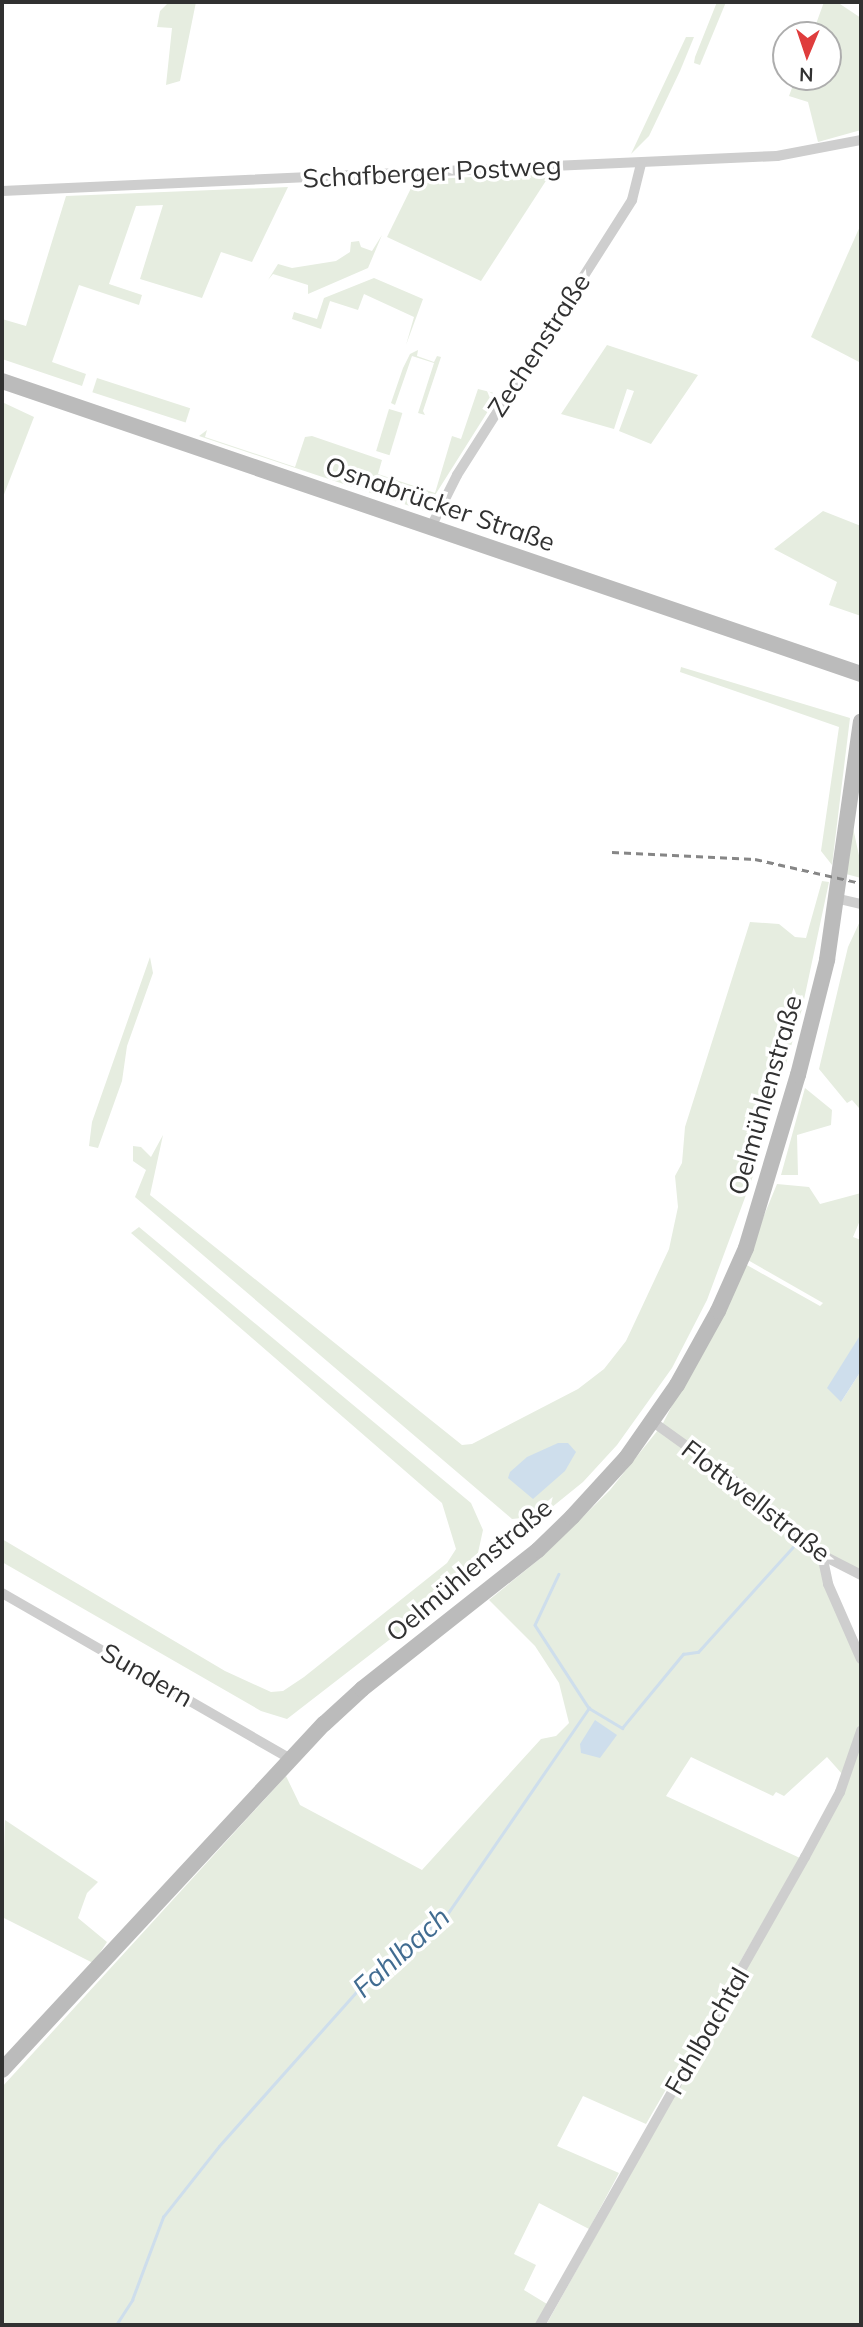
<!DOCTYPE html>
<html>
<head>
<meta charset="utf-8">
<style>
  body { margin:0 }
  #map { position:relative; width:863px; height:2327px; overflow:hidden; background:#fff; font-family:Mulish,sans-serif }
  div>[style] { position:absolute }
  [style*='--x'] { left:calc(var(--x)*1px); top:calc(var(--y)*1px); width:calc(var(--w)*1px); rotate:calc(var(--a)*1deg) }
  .green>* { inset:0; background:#e6ede0; transform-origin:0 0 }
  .water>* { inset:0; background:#cedeec }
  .stream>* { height:2.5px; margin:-1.25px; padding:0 1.25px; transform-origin:1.25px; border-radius:1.25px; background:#cedeec }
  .street>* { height:10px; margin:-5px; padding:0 5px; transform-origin:5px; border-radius:5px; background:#cecece }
  .secondary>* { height:16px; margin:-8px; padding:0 8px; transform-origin:8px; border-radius:8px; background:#bbb }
  .rail>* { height:2.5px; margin-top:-1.25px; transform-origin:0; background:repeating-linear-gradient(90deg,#868686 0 7px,transparent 0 12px) }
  span { translate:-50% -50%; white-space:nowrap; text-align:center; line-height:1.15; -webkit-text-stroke:7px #fff; paint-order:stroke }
  .street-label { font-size:26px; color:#313131 }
  .water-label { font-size:28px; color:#416c91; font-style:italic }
  .frame { position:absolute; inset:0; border:4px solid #313131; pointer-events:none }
  .north { position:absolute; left:772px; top:21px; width:70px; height:70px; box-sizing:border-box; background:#fff; border:2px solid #adadad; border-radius:50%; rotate:182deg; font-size:19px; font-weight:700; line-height:28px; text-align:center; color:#313131 }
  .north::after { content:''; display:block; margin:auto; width:24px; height:32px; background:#df3d3d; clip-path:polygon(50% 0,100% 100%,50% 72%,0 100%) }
</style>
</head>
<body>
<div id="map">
  <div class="green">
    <i style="clip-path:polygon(169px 2px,196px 2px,180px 81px,166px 85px,172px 28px,157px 27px,160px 11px)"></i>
    <i style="clip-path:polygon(717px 2px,726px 2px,700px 65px,694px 63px,695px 57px)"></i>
    <i style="clip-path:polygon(824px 2px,837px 2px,861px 18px,861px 130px,818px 142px,808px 102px,789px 96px,796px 77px,828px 77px,828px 35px,812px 35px)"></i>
    <i style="clip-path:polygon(686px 37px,694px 37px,680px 71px,649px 136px,631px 154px)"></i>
    <i style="clip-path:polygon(551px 173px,481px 281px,387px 237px,415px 180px)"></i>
    <i style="clip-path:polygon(288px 187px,252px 262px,221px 252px,202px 298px,140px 279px,163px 205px,136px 206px,109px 284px,142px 295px,139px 305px,79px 285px,52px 362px,86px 374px,82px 386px,2px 359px,2px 319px,26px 326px,66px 196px)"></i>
    <i style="clip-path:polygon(861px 224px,861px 363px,811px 337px)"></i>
    <i style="clip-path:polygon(382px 235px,368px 268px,308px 294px,308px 285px,273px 274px,268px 280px,278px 264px,292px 268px,336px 261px,350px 252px,351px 242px,359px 241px,361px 247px,372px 251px)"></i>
    <i style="clip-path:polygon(374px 278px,423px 299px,406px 345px,414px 317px,364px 294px,358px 310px,330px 301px,321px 329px,292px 319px,294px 312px,317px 319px,324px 298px)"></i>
    <i style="clip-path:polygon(607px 345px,698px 375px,651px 444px,619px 431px,634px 391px,627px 389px,614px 429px,561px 414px)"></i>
    <i style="clip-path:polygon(418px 350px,417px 356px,434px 362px,437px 356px,441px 357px,423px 411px,425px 415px,418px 413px,434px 363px,412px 356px,395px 405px,391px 403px,403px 368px,410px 354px)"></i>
    <i style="left:97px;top:378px;width:98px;height:15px;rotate:18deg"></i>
    <i style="clip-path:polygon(478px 389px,494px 393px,495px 400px,425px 511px,199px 436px,207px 430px,205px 437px,295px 467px,305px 437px,312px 436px,382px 460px,378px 474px,435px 493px,452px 436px,461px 439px)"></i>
    <i style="clip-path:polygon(2px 402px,34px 417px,3px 497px,2px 496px)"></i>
    <i style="left:389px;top:409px;width:14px;height:44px;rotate:17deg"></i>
    <i style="clip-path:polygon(823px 511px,861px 526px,861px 616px,829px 605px,837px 582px,774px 549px)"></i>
    <i style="clip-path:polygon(681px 667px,850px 718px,832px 865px,821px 851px,839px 727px,680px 672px)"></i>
    <i style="clip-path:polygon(852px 823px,861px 865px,861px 878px,846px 874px)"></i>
    <i style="clip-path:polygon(822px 881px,829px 882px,802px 1009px,753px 1176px,707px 1300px,672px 1368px,617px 1445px,583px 1482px,541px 1516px,512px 1519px,135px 1197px,146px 1170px,133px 1161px,133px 1146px,141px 1147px,151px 1157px,163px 1135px,150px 1195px,462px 1445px,472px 1444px,578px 1389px,604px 1369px,626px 1341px,669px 1249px,678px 1207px,675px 1176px,682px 1163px,685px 1127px,750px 922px,779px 924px,795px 937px,806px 938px)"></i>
    <i style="clip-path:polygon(861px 919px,861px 1108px,859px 1108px,852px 1100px,847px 1103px,819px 1069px,848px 947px)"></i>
    <i style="clip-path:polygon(150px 957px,153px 973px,127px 1046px,122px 1081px,98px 1148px,89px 1146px,92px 1122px)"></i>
    <i style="clip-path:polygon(805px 1088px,832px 1110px,831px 1125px,797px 1135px,798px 1175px,781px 1175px)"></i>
    <i style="clip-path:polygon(777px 1184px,809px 1187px,820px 1204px,861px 1193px,861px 1218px,853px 1237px,861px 1240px,861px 1338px,841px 1402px,861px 1371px,861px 1571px,842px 1563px,662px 1425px,745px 1264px,820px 1306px,823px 1303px,746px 1259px)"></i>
    <i style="clip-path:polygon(139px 1227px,471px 1503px,483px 1530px,474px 1571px,464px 1582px,287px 1719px,261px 1711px,2px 1562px,2px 1539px,225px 1671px,271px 1692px,283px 1691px,304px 1677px,447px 1563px,456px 1549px,442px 1503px,131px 1233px)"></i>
    <i style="clip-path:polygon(658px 1430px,729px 1479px,819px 1556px,861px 1667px,861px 1721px,843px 1775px,827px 1757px,784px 1796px,776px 1792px,773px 1796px,691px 1757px,666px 1796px,800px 1858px,646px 2124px,583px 2096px,557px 2146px,619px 2173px,589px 2229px,539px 2203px,514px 2254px,536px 2265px,524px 2290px,547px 2304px,535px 2325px,2px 2325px,2px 2087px,286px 1776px,300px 1805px,422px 1870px,541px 1739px,556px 1736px,569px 1723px,559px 1683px,535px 1646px,489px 1600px,542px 1557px,610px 1490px)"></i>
    <i style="clip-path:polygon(861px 1735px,861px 2325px,546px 2325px,818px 1837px)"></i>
    <i style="clip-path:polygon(5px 1820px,98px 1882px,87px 1893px,78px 1918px,107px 1942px,93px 1963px,2px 1917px)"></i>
  </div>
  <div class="water">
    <i style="clip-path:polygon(859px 1337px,861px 1371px,841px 1402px,827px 1388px)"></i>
    <i style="clip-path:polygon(558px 1443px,568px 1443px,576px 1452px,565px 1471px,533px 1499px,508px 1478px,510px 1472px,527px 1457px)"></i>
    <i style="clip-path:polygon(595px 1720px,617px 1735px,600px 1758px,581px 1753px,580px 1744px)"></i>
  </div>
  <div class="stream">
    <i style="--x:559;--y:1574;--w:56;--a:115.2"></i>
    <i style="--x:535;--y:1625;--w:99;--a:57"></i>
    <i style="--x:116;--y:2325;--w:30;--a:-57"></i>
    <i style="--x:132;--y:2300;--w:89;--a:-69.5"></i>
    <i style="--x:163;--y:2217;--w:90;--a:-51.7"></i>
    <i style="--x:219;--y:2146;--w:206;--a:-48.3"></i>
    <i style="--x:356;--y:1992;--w:121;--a:-40.7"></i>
    <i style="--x:448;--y:1913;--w:249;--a:-55.5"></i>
    <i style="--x:589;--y:1708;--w:39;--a:31"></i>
    <i style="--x:622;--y:1728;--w:96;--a:-50.5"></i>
    <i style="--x:683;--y:1654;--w:15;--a:-8"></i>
    <i style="--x:698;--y:1652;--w:142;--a:-47.9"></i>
  </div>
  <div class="street">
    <i style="--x:2;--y:191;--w:776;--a:-2.59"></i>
    <i style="--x:777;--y:156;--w:86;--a:-10.8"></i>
    <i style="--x:431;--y:527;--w:58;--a:-63.4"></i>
    <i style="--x:457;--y:475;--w:326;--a:-57.5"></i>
    <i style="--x:632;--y:200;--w:38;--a:-76"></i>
    <i style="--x:835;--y:898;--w:27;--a:13"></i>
    <i style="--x:653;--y:1422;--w:96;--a:35.7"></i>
    <i style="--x:731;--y:1478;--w:119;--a:40.2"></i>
    <i style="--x:822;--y:1555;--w:44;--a:27.1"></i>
    <i style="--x:822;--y:1555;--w:30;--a:78"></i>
    <i style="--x:828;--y:1584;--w:82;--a:66.3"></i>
    <i style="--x:2;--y:1593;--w:333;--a:29.9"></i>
    <i style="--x:540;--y:2325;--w:538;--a:-60.48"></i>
    <i style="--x:805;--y:1857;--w:74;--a:-61.7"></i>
    <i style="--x:840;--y:1792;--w:65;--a:-71"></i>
  </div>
  <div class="secondary">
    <i style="--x:2;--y:381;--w:908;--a:18.83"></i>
    <i style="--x:2;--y:2070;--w:473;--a:-47.1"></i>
    <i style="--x:324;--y:1724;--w:52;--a:-42.6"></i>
    <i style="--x:362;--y:1689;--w:224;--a:-38.3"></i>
    <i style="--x:538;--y:1550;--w:47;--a:-44.1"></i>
    <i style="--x:572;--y:1517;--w:80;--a:-47.5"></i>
    <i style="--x:626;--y:1458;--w:89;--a:-55.1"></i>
    <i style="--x:677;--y:1385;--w:85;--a:-61"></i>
    <i style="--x:718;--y:1311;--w:69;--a:-66"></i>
    <i style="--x:746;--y:1248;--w:181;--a:-73.3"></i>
    <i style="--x:798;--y:1075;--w:119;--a:-75.8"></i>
    <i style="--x:827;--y:960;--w:241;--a:-81.9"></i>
  </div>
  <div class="rail">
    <i style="--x:612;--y:852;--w:143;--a:2.8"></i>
    <i style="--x:755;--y:859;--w:109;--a:12.8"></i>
  </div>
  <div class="street-label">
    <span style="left:432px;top:172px;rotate:-3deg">Schafberger Postweg</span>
    <span style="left:539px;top:345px;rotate:-57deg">Zechenstraße</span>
    <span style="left:440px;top:504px;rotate:19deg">Osnabrücker Straße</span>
    <span style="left:765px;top:1095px;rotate:-74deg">Oelmühlenstraße</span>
    <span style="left:756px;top:1501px;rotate:38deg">Flottwellstraße</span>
    <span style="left:469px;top:1570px;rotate:-40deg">Oelmühlenstraße</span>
    <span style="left:147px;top:1675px;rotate:30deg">Sundern</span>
    <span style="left:707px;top:2031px;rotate:-60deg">Fahlbachtal</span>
  </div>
  <div class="water-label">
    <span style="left:401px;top:1952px;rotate:-42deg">Fahlbach</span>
  </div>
  <div class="frame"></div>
  <div class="north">N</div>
</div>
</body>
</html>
